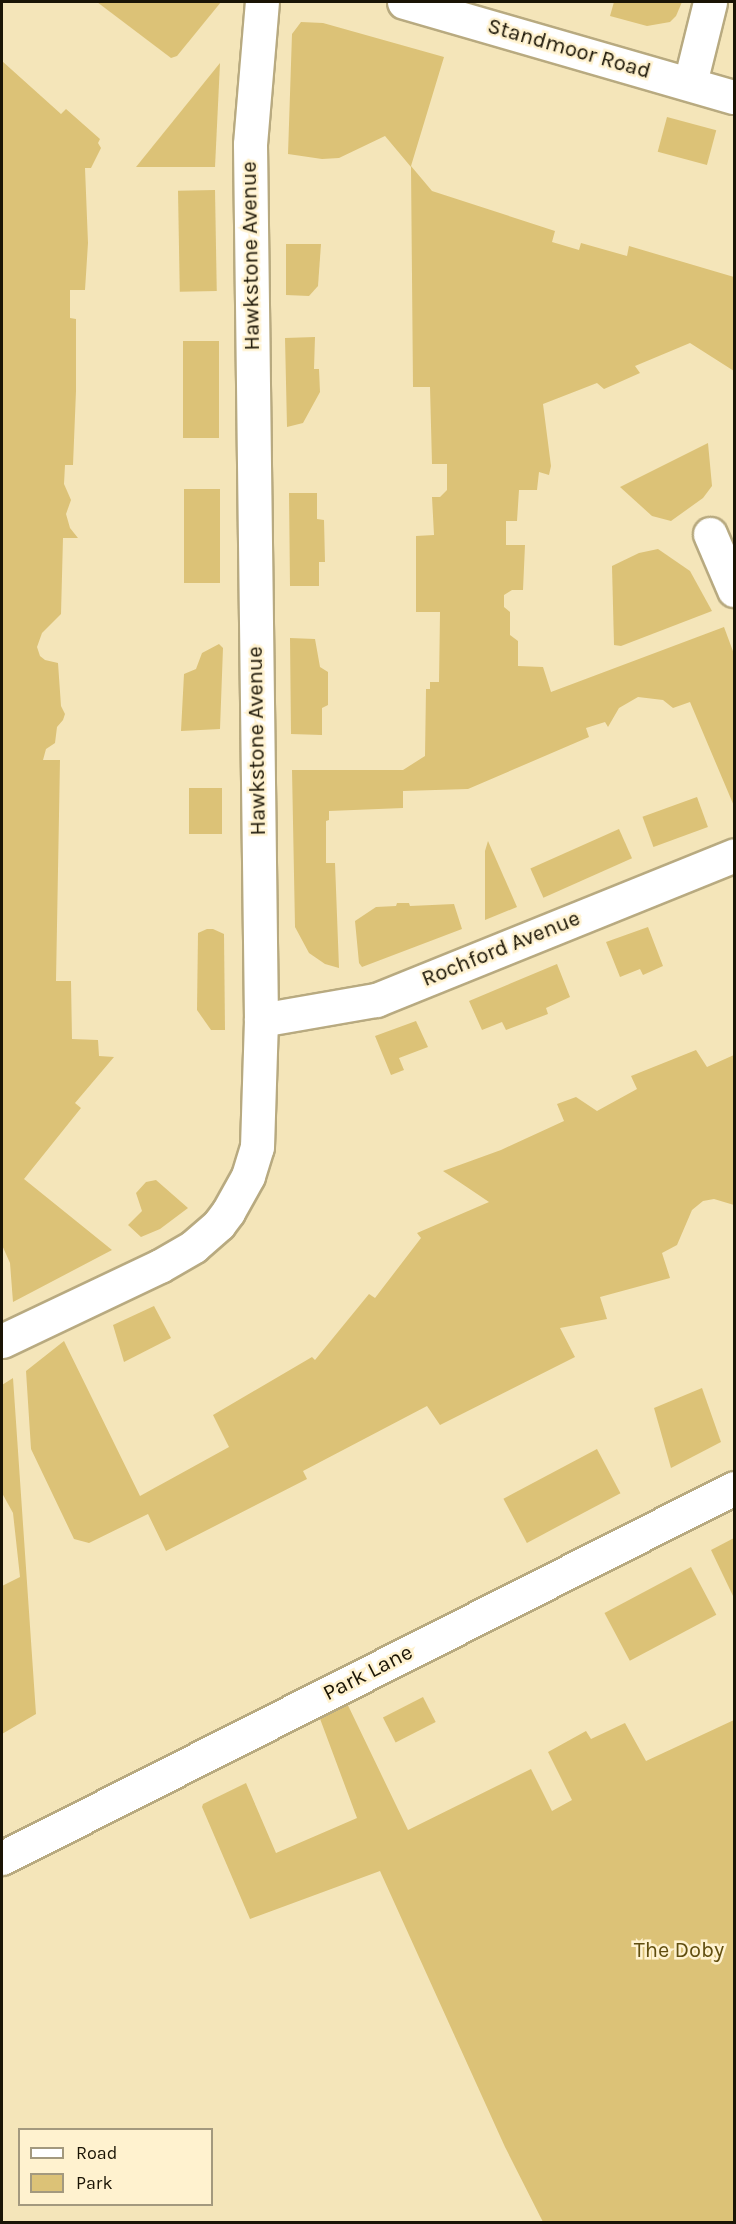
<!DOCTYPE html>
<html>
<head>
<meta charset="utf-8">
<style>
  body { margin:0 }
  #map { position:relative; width:736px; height:2224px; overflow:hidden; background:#f4e5b9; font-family:Karla,sans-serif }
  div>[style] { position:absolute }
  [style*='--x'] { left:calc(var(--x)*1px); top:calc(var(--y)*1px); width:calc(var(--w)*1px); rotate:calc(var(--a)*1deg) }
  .green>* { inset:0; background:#dcc277; transform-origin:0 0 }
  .roads { filter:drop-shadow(2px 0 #b8aa80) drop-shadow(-2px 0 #b8aa80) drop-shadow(0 2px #b8aa80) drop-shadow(0 -2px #b8aa80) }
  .minor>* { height:33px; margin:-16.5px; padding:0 16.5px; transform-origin:16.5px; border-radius:16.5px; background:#fff }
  span { translate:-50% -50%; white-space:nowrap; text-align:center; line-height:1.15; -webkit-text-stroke:5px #fff2cf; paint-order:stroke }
  .street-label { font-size:22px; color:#1a1405 }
  .park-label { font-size:22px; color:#614e0f }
  .frame { position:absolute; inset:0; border:3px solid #1a1405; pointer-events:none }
  .legend { position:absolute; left:18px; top:2128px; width:195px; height:78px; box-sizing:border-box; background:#fff2cf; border:2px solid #a3997e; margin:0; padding:8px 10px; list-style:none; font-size:18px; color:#1a1405 }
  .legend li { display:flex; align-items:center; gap:12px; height:30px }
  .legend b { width:30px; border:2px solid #a3997e }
</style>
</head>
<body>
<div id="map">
  <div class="green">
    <i style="clip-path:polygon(97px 2px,221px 2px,177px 56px,171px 58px)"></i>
    <i style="clip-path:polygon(614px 2px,682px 2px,676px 16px,670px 22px,647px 26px,610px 16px)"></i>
    <i style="clip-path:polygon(301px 22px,323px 23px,444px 57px,411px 166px,432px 191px,555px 231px,552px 242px,579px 250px,581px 243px,627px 256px,629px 246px,734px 277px,734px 371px,690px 343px,635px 366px,640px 373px,604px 389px,597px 383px,543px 404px,551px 466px,549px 475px,539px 472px,537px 490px,519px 490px,517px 521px,506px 521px,506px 545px,525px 545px,523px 590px,512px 590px,504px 595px,504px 607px,510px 612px,510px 635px,518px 641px,518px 666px,543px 667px,551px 692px,724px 627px,734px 654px,734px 806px,690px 702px,673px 708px,663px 700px,638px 697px,619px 708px,608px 727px,605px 722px,586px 728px,589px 737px,468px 789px,403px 791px,403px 808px,329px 811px,329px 820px,326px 821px,326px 863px,335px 863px,339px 968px,325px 964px,309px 953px,295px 927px,292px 770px,403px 770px,425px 756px,426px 689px,430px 689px,430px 682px,439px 682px,440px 612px,416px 612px,416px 536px,434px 535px,432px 497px,440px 497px,447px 490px,447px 464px,432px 464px,430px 387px,413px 387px,411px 167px,385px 136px,339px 158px,322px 159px,288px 154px,292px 34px)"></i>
    <i style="clip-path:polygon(2px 61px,61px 114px,66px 109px,100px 139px,98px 143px,101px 148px,91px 168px,85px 168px,88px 243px,85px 290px,70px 290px,70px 318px,76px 319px,76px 391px,73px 465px,65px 465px,64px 484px,71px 500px,66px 514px,70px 528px,78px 538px,63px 538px,61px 614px,42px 633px,37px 647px,40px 656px,45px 660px,58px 663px,61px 706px,65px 714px,63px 720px,57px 727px,55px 743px,46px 749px,43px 760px,60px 760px,56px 981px,71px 981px,72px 1039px,98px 1040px,99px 1056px,114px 1057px,75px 1103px,81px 1108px,24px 1179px,112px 1250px,13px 1302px,10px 1263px,2px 1245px)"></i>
    <i style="clip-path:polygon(220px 63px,215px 167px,136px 167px)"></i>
    <i style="left:667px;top:117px;width:51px;height:36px;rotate:15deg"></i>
    <i style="left:215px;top:190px;width:101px;height:37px;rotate:89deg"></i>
    <i style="clip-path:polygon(286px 244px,321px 244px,318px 286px,309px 296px,286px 295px)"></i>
    <i style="clip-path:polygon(315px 337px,314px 369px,319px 369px,320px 392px,303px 423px,287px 427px,285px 338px)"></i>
    <i style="left:183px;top:341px;width:36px;height:97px"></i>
    <i style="clip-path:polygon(708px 443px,712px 486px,703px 498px,671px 521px,652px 516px,620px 487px)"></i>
    <i style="left:220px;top:489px;width:94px;height:36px;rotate:90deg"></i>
    <i style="clip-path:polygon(289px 493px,317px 493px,317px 519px,324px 520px,325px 562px,319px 562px,319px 586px,290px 586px)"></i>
    <i style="clip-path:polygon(658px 549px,690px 571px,712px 611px,621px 646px,614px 645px,612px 566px,639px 553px)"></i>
    <i style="clip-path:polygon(290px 638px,315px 639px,320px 667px,328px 672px,328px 705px,322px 708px,322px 735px,291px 734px)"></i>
    <i style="clip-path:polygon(219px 644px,223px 648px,220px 729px,181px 731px,184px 674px,196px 669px,202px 653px)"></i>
    <i style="left:222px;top:788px;width:46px;height:33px;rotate:90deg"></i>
    <i style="left:697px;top:797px;width:32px;height:58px;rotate:70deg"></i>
    <i style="left:619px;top:829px;width:32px;height:97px;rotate:66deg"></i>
    <i style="clip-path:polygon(488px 841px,517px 907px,485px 920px,485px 851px)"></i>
    <i style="clip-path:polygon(397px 903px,409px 903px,410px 906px,454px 904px,462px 929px,362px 967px,359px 963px,355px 921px,376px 907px,396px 906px)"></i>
    <i style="clip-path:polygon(648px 927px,663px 966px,643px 975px,640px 969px,620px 977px,606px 942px)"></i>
    <i style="clip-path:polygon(207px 929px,213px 929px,224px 934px,225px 1030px,211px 1030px,197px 1010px,198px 933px)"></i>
    <i style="clip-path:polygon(557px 964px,570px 997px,546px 1008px,548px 1014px,506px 1030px,502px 1022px,482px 1030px,469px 1001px)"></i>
    <i style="clip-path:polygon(416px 1021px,428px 1047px,399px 1058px,404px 1070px,391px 1075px,375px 1036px)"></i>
    <i style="clip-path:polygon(696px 1050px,707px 1067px,734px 1055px,734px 1205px,714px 1199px,703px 1201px,692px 1210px,677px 1245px,662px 1253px,670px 1278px,600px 1297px,607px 1319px,560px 1328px,575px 1357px,440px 1425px,427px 1406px,303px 1471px,307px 1479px,166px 1551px,148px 1514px,89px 1543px,74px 1539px,31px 1449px,26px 1371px,64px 1341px,140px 1496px,229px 1447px,213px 1415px,312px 1357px,315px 1360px,369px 1294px,375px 1298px,421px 1238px,417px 1233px,489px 1202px,443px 1171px,501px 1150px,564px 1121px,557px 1104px,576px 1097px,597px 1111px,637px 1089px,631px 1076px)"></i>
    <i style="clip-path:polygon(156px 1180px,188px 1208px,160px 1229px,141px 1237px,128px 1225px,142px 1211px,136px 1193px,146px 1182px)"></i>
    <i style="clip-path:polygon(154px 1306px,171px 1338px,124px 1362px,113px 1325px)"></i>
    <i style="clip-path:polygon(13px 1378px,36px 1714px,2px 1734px,2px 1586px,20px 1577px,13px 1513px,2px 1493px,2px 1385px)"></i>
    <i style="clip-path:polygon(702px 1388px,721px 1442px,671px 1468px,654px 1408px)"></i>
    <i style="left:597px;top:1449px;width:50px;height:106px;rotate:62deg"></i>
    <i style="clip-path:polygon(734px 1538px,734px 1598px,711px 1550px)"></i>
    <i style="left:691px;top:1567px;width:54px;height:98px;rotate:62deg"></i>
    <i style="clip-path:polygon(343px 1695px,408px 1830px,531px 1769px,552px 1811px,572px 1800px,548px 1752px,586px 1731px,591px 1739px,625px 1723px,646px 1761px,734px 1720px,734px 2222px,543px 2222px,505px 2147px,380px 1871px,250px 1919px,202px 1807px,203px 1804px,246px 1783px,276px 1853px,357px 1818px,316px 1708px)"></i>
    <i style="left:423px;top:1697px;width:28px;height:45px;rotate:63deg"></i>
  </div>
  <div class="roads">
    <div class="minor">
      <i style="--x:404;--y:2;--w:343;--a:16.1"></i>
      <i style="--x:690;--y:83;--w:83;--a:-76.1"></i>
      <i style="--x:710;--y:534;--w:61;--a:66.8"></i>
      <i style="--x:261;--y:1020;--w:117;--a:-9.9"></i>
      <i style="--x:376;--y:1000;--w:386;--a:-22"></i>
      <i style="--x:2;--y:1341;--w:175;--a:-25.4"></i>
      <i style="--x:160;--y:1266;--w:39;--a:-30"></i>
      <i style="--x:194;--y:1246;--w:33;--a:-41"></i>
      <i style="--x:219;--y:1224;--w:15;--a:-53"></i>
      <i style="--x:228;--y:1212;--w:41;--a:-60.9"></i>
      <i style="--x:248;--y:1176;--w:30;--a:-73"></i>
      <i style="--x:257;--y:1147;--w:127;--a:-88.2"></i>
      <i style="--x:261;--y:1020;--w:876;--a:-90.72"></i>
      <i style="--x:250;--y:144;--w:143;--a:-85.2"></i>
      <i style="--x:2;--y:1858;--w:820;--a:-26.81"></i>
    </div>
  </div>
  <div class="street-label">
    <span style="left:569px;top:49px;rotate:16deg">Standmoor Road</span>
    <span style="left:251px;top:256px;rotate:-91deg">Hawkstone Avenue</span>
    <span style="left:257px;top:741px;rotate:-91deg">Hawkstone Avenue</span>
    <span style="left:501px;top:949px;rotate:-22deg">Rochford Avenue</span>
    <span style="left:368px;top:1673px;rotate:-27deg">Park Lane</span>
  </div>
  <div class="park-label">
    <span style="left:679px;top:1951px">The Doby</span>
  </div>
  <div class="frame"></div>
  <ul class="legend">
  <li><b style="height:8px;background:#fff"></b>Road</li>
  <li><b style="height:16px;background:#dcc277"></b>Park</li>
  </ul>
</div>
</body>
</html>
